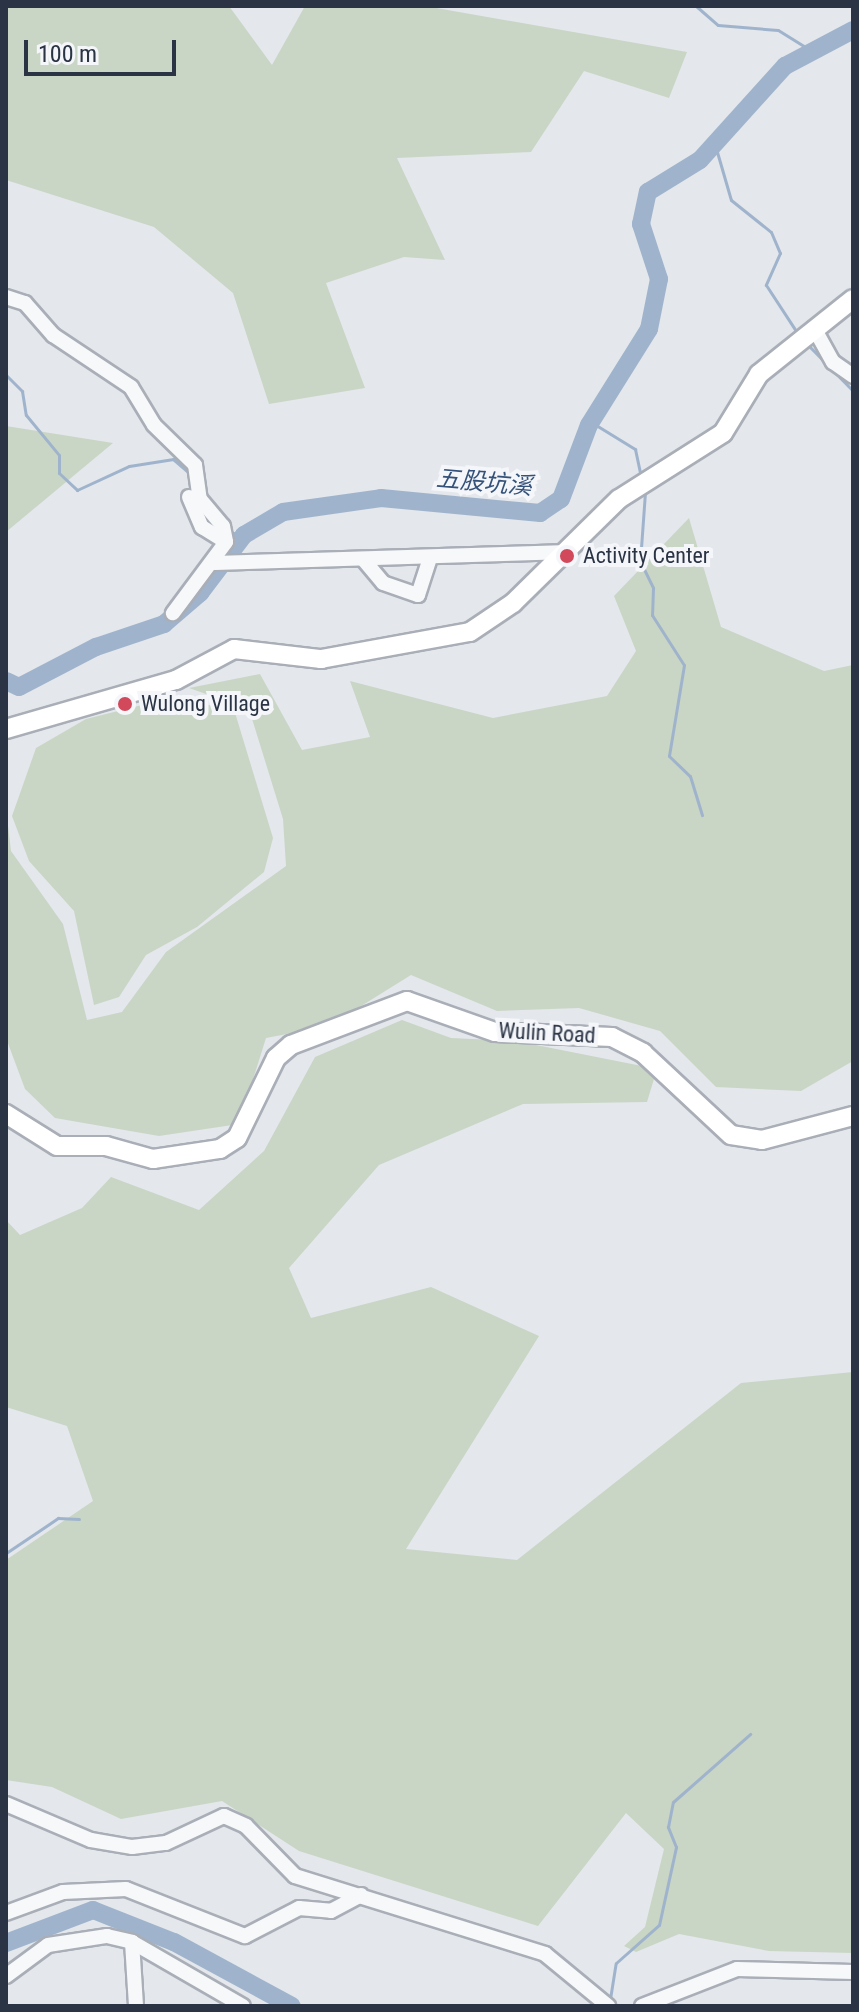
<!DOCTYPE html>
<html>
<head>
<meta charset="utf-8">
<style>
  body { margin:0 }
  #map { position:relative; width:859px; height:2012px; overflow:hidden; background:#e4e7ec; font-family:"Roboto Condensed","Noto Sans TC",sans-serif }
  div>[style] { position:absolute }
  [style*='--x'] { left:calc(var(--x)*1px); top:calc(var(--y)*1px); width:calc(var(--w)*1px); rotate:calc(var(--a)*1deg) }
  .green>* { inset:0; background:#c9d6c5 }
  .stream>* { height:3px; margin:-1.5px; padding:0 1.5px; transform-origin:1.5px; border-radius:1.5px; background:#9fb4cc }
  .river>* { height:18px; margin:-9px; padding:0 9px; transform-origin:9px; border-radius:9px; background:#9fb4cc }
  .roads { filter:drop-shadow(2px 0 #a9aeb7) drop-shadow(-2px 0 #a9aeb7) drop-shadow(0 2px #a9aeb7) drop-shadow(0 -2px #a9aeb7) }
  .minor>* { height:14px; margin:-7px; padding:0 7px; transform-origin:7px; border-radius:7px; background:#f7f8fa }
  .major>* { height:18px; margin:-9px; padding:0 9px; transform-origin:9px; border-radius:9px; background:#fff }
  .dots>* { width:22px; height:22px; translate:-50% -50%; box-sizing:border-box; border:4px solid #f4f6f9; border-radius:50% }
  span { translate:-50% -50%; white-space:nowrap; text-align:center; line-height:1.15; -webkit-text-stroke:8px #f4f6f9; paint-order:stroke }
  .poi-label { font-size:22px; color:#2b3445 }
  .left { translate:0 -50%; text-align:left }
  .street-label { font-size:22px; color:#2b3445 }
  .water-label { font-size:24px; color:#34527a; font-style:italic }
  .frame { position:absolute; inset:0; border:8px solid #2b3445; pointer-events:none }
  .scale { position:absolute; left:24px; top:40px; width:152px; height:36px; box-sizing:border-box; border:4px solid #2b3445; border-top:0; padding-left:10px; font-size:24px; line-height:28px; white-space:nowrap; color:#2b3445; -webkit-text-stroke:6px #f4f6f9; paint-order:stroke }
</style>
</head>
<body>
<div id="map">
  <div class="green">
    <i style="clip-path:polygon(6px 6px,229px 6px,272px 65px,305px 6px,425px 6px,687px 52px,669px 98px,584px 71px,531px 152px,397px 158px,445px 260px,404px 257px,326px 283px,365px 388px,269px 404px,233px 293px,154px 227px,6px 180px)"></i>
    <i style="clip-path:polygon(6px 426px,113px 443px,6px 532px)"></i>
    <i style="clip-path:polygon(689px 518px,721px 627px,824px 671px,853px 665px,853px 1061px,801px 1091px,716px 1087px,660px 1031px,579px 1008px,497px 1011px,411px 975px,329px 1026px,266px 1038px,239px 1124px,159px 1136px,55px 1118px,25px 1089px,6px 1038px,6px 809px,11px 851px,63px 924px,87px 1020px,122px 1012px,166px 952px,286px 866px,283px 819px,249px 709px,189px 688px,260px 674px,302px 750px,370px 737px,350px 681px,493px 718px,607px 696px,636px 651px,614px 596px)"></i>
    <i style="clip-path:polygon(150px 703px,233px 706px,273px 838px,264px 872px,197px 927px,146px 955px,119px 997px,94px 1005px,74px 911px,29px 861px,12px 816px,36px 748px,86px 719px)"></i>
    <i style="clip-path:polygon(402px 1020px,451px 1038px,516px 1041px,657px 1069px,647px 1102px,523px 1104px,379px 1165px,289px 1268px,311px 1318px,431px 1287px,539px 1336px,406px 1549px,517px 1560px,741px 1383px,853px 1372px,853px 1953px,769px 1951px,679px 1934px,636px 1952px,624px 1946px,645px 1927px,664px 1849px,626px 1813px,538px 1926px,299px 1851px,222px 1801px,121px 1819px,52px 1787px,6px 1780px,6px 1560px,93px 1501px,67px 1426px,6px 1407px,6px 1220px,20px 1235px,82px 1208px,111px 1177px,199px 1210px,264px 1151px,315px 1057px)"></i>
  </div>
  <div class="stream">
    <i style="--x:696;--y:6;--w:29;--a:41"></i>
    <i style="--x:718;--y:25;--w:60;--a:4.8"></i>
    <i style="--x:778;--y:30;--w:36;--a:32"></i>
    <i style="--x:715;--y:145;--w:57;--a:73.8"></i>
    <i style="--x:731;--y:200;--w:51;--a:38.7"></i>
    <i style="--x:771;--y:232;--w:23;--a:67"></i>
    <i style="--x:780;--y:253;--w:35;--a:114"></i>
    <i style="--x:766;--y:285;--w:59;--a:56.9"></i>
    <i style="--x:809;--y:346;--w:63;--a:45.6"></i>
    <i style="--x:6;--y:375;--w:23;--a:45"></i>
    <i style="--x:22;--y:391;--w:24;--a:81"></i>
    <i style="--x:26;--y:415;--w:52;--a:50.5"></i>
    <i style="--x:59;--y:455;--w:18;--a:90"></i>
    <i style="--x:59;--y:473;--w:25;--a:43"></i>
    <i style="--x:77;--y:490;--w:57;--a:-24.8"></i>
    <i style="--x:129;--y:466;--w:45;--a:-9"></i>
    <i style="--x:173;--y:459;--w:20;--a:41"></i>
    <i style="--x:188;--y:472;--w:19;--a:78"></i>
    <i style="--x:591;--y:422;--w:52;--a:31.5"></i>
    <i style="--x:635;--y:449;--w:29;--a:78"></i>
    <i style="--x:645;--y:492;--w:69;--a:94.1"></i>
    <i style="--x:640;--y:561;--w:30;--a:64"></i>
    <i style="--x:653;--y:588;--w:27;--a:92"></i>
    <i style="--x:652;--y:615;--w:59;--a:57.4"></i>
    <i style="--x:684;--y:665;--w:92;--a:99.4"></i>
    <i style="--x:669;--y:756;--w:29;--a:44"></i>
    <i style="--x:690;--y:776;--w:41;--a:72.9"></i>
    <i style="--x:228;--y:532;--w:16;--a:11"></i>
    <i style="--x:6;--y:1553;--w:63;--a:-33.9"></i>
    <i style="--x:58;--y:1518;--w:21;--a:3"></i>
    <i style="--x:610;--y:1999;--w:36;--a:-81"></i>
    <i style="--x:616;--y:1963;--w:57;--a:-41.5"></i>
    <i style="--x:659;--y:1925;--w:80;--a:-77.7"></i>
    <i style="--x:676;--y:1847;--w:22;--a:-112"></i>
    <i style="--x:668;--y:1827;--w:25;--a:-79"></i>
    <i style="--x:673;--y:1802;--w:103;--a:-41.4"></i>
  </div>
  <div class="river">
    <i style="--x:6;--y:681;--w:14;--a:25"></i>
    <i style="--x:19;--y:687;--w:87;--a:-27.5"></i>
    <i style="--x:96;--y:647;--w:72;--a:-18.7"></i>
    <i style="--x:164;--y:624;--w:48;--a:-40.7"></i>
    <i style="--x:200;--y:593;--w:73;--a:-52.8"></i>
    <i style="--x:244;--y:535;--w:45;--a:-30.5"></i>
    <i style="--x:283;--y:512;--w:99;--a:-8.1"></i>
    <i style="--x:381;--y:498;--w:160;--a:5.4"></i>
    <i style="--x:540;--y:513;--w:25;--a:-34"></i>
    <i style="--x:561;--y:499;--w:79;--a:-69.3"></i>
    <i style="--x:589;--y:425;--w:113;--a:-58"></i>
    <i style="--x:649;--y:329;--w:51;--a:-78.7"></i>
    <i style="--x:659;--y:279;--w:58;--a:-108.1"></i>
    <i style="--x:641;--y:224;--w:33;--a:-78"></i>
    <i style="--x:648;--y:192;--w:61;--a:-31.6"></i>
    <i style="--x:700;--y:160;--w:127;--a:-47.9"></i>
    <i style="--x:785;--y:66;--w:77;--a:-27.9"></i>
    <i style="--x:6;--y:1943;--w:93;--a:-20.8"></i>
    <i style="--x:93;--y:1910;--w:87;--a:21.6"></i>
    <i style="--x:174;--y:1942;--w:134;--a:28.5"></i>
  </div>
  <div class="roads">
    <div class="minor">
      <i style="--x:6;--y:297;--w:20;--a:18"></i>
      <i style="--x:25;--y:303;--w:43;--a:48.8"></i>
      <i style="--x:53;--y:335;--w:94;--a:33.7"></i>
      <i style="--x:131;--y:387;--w:44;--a:58.8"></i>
      <i style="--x:154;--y:425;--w:57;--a:44.3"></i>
      <i style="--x:195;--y:465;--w:34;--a:82"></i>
      <i style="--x:200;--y:499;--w:35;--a:50"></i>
      <i style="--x:223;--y:526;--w:16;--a:79"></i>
      <i style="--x:226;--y:542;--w:89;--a:126.7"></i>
      <i style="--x:814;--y:328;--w:39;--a:61"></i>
      <i style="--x:833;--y:362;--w:24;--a:35"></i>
      <i style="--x:189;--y:497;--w:33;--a:67"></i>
      <i style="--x:202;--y:527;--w:28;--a:32"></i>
      <i style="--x:363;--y:559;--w:31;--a:50"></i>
      <i style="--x:383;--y:583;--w:37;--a:19"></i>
      <i style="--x:418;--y:595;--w:40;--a:-72"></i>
      <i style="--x:215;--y:563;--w:345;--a:-1.8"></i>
      <i style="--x:6;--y:1804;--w:92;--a:23"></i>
      <i style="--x:91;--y:1840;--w:42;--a:9.7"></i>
      <i style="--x:132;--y:1847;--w:34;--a:-7"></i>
      <i style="--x:166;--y:1843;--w:64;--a:-25"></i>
      <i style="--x:224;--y:1816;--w:24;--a:24"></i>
      <i style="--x:246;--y:1826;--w:70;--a:45.6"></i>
      <i style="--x:295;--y:1876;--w:262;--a:17.3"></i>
      <i style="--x:545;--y:1954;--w:82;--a:39.5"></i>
      <i style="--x:6;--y:1913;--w:61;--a:-20.2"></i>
      <i style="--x:63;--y:1892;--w:63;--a:-2.7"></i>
      <i style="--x:126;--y:1889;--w:128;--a:21.6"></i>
      <i style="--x:245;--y:1936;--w:61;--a:-27.4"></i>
      <i style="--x:299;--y:1908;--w:32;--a:5"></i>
      <i style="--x:331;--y:1911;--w:34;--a:-28"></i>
      <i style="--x:132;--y:1942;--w:64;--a:86.4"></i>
      <i style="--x:6;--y:1976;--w:52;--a:-36.4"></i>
      <i style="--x:48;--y:1945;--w:60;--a:-8.7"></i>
      <i style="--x:107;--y:1936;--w:26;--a:13"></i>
      <i style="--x:132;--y:1942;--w:128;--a:30"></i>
      <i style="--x:642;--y:2006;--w:102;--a:-21.3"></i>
      <i style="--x:737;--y:1969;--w:116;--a:1.5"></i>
    </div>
    <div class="major">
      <i style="--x:6;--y:729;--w:177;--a:-16.1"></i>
      <i style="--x:176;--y:680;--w:66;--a:-28.1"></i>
      <i style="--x:234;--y:649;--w:88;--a:6.6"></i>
      <i style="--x:321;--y:659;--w:151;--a:-10.3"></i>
      <i style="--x:470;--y:632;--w:52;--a:-34"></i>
      <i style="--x:513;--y:603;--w:148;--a:-44.5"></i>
      <i style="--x:619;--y:499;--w:123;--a:-32.4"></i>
      <i style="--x:723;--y:433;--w:69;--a:-58.6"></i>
      <i style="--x:759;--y:374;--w:120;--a:-38.6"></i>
      <i style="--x:6;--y:1114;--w:60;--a:32.1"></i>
      <i style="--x:57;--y:1146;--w:49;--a:0"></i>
      <i style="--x:106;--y:1146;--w:49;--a:15.5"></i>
      <i style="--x:153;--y:1159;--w:68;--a:-8.5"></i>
      <i style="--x:220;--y:1149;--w:20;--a:-33"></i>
      <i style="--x:237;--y:1138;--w:89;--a:-64"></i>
      <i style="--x:276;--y:1058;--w:20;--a:-41"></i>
      <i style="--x:291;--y:1045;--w:124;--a:-20.8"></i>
      <i style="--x:407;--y:1001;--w:93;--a:19.4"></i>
      <i style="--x:495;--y:1032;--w:117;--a:2.4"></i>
      <i style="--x:612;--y:1037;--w:35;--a:27"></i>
      <i style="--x:643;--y:1053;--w:120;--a:43"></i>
      <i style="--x:731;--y:1135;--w:31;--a:9"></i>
      <i style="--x:762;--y:1140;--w:94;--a:-14.8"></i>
    </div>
  </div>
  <div class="dots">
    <i style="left:567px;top:556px;background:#d1495b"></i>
    <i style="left:125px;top:704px;background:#d1495b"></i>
  </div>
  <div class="poi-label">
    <span class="left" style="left:583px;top:556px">Activity Center</span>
    <span class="left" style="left:141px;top:704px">Wulong Village</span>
  </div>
  <div class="street-label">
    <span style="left:547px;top:1033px;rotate:3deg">Wulin Road</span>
  </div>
  <div class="water-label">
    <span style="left:484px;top:483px;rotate:5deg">五股坑溪</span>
  </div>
  <div class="frame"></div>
  <div class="scale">100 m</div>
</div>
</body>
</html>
